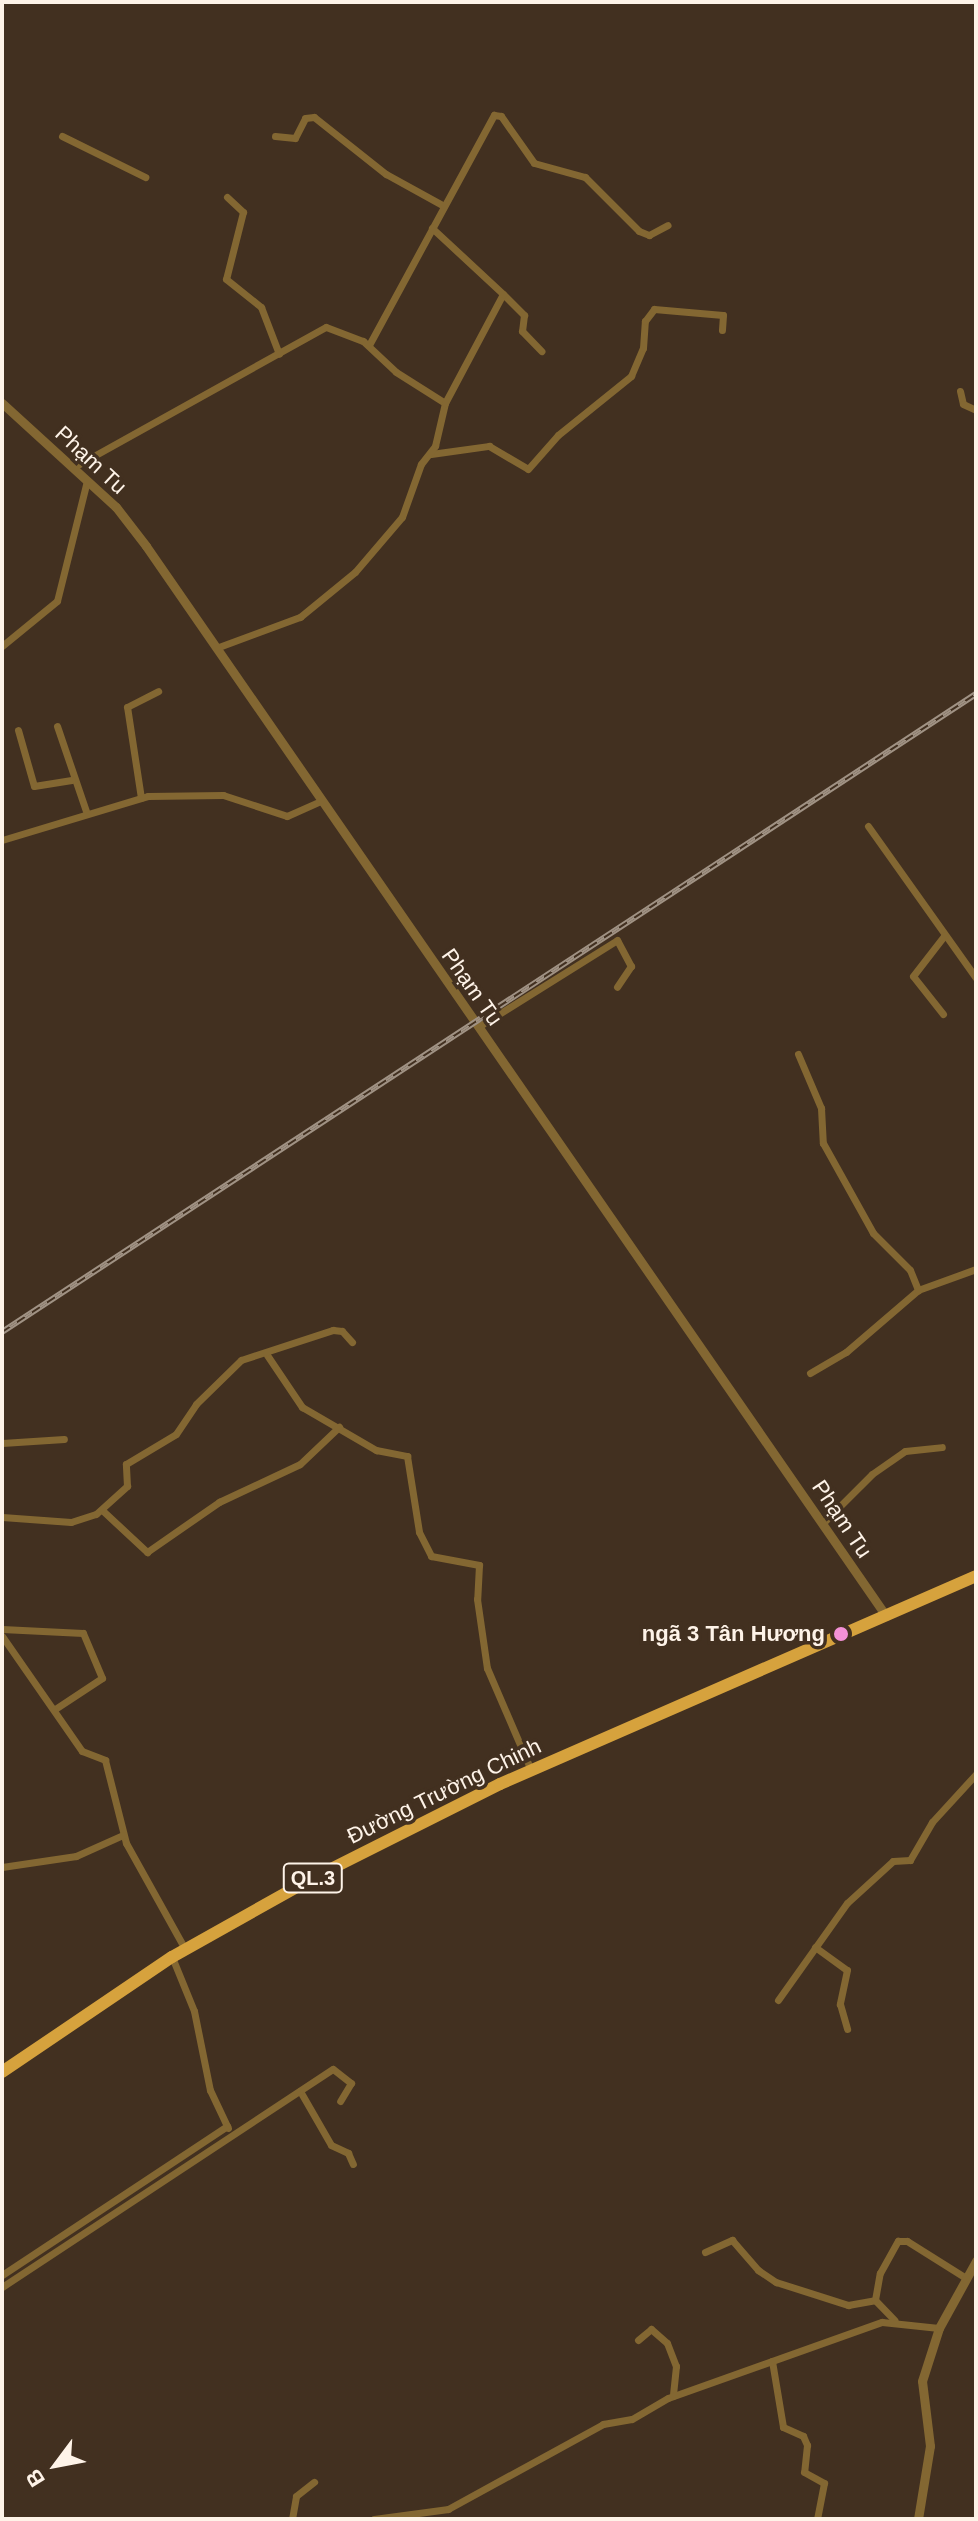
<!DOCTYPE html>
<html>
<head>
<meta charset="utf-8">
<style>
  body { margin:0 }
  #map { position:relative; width:978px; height:2521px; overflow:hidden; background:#423020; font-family:Helvetica,sans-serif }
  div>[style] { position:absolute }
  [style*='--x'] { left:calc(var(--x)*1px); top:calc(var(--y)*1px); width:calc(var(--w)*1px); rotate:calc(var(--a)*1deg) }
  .minor>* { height:7px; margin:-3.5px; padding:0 3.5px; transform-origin:3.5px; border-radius:3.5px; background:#836732 }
  .tertiary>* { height:9px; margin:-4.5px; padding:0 4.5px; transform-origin:4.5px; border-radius:4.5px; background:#836732 }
  .trunk>* { height:12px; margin:-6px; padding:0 6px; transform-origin:6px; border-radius:6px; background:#d6a23d }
  .rail>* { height:6px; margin-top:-3px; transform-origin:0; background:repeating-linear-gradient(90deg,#423020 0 9px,#a09284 0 18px); box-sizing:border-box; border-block:2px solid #a09284 }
  .dots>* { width:22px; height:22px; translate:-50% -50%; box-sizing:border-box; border:4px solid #423020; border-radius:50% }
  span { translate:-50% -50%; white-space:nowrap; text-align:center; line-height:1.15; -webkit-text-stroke:7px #423020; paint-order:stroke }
  .shield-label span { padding:2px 6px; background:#423020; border:2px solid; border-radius:6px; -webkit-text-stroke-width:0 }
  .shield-label { font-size:20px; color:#fef3e8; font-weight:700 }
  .street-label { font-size:22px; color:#fef3e8 }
  .poi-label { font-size:22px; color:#fef3e8; font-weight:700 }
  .right { translate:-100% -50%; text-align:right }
  .frame { position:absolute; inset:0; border:4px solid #fef3e8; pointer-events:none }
  .north { position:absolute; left:16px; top:2425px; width:80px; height:80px; -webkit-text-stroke:6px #423020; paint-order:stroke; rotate:238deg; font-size:22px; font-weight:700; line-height:32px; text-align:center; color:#fef3e8 }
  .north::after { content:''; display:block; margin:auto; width:28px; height:36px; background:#fef3e8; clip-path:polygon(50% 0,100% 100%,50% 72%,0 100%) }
</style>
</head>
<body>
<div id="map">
  <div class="minor">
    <i style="--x:62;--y:136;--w:93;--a:26.3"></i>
    <i style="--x:275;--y:136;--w:20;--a:6"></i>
    <i style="--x:295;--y:138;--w:22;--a:-63"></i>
    <i style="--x:305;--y:118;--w:9;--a:-6"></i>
    <i style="--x:314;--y:117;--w:92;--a:38.4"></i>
    <i style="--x:386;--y:174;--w:66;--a:28.9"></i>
    <i style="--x:227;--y:197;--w:22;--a:43"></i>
    <i style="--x:243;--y:212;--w:69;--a:104.2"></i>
    <i style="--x:226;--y:279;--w:45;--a:38.7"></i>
    <i style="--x:261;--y:307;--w:50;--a:69"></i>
    <i style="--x:503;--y:294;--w:30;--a:45"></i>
    <i style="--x:524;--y:315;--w:16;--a:97"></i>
    <i style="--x:522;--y:331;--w:28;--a:46"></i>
    <i style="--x:369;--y:345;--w:262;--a:-61.5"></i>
    <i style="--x:494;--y:115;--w:7;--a:8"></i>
    <i style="--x:501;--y:116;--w:57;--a:54.9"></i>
    <i style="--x:534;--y:163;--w:53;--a:15.4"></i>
    <i style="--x:585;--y:177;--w:76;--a:45"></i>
    <i style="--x:639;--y:231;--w:11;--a:22"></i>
    <i style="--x:649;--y:235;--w:21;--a:-28"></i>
    <i style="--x:960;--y:391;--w:13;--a:77"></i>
    <i style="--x:963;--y:404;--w:14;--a:25"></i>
    <i style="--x:431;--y:454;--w:59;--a:-7.9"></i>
    <i style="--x:489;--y:446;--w:45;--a:30.5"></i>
    <i style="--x:528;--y:469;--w:45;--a:-48.6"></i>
    <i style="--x:558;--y:435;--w:94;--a:-38.9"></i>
    <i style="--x:631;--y:376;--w:30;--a:-67"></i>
    <i style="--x:643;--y:348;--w:27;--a:-86"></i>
    <i style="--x:645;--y:321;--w:15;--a:-53"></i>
    <i style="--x:654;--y:309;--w:69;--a:5"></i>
    <i style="--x:723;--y:315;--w:15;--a:94"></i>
    <i style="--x:74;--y:467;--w:288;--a:-29.1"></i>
    <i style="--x:326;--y:327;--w:40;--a:21"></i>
    <i style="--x:363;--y:341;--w:45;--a:43.2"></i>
    <i style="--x:396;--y:372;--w:58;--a:32.3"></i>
    <i style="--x:2;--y:646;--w:71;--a:-39.3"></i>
    <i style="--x:57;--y:601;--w:124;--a:-76"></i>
    <i style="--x:216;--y:648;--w:90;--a:-20.3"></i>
    <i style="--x:300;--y:617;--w:71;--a:-39.3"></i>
    <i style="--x:355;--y:572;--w:72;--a:-49.5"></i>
    <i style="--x:402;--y:517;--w:56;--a:-70.3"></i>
    <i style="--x:421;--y:464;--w:23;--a:-52"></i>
    <i style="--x:435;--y:446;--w:44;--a:-76.9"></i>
    <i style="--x:445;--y:403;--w:123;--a:-62"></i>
    <i style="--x:503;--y:294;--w:97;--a:-137.1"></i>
    <i style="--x:57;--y:726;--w:90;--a:71.2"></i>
    <i style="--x:18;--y:730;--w:58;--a:74.1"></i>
    <i style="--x:34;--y:786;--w:38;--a:-9"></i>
    <i style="--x:141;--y:798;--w:92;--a:-98.7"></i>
    <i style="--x:127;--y:707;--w:35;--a:-27"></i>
    <i style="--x:868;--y:826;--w:186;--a:54.6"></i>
    <i style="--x:2;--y:840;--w:152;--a:-16.8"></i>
    <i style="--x:148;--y:796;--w:75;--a:-0.8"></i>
    <i style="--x:223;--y:795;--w:67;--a:18.2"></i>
    <i style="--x:287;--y:816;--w:36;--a:-24"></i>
    <i style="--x:943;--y:1014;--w:48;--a:-128.3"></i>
    <i style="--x:913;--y:976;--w:51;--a:-52.2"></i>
    <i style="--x:478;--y:1027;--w:164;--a:-32"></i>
    <i style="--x:617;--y:940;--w:30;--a:62"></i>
    <i style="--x:631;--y:966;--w:25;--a:124"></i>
    <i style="--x:798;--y:1054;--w:59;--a:66.9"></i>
    <i style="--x:821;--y:1108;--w:35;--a:87"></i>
    <i style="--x:823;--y:1143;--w:103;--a:60.9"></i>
    <i style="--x:873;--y:1233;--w:52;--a:45"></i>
    <i style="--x:910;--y:1270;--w:22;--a:68"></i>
    <i style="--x:267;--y:1355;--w:63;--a:56.1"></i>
    <i style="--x:302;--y:1407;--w:86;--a:30.2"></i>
    <i style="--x:376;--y:1450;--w:32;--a:11"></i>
    <i style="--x:407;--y:1456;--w:77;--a:81"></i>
    <i style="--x:419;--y:1532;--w:27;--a:63"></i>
    <i style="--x:431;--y:1556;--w:49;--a:10.6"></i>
    <i style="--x:479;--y:1565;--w:34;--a:93"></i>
    <i style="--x:477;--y:1599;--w:70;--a:81.8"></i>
    <i style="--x:487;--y:1668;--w:111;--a:66.7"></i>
    <i style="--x:810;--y:1373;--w:42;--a:-30.3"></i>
    <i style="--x:846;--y:1352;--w:95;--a:-40.7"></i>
    <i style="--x:918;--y:1290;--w:62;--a:-19.9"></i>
    <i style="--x:2;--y:1443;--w:62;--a:-3.7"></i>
    <i style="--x:102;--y:1510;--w:62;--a:43"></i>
    <i style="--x:147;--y:1552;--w:88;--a:-34.8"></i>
    <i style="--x:219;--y:1502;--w:89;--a:-25.1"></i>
    <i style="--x:300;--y:1464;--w:54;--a:-43.5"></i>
    <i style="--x:2;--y:1517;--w:69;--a:4.1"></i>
    <i style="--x:71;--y:1522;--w:26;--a:-18"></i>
    <i style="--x:96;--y:1514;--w:42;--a:-42.1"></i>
    <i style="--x:127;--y:1486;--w:22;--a:-93"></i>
    <i style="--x:126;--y:1464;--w:58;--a:-31"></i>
    <i style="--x:176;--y:1434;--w:36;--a:-56"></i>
    <i style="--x:196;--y:1404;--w:63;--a:-44.4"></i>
    <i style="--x:241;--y:1360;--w:97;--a:-18.1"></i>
    <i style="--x:333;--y:1330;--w:9;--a:6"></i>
    <i style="--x:342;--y:1331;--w:15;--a:48"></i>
    <i style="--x:823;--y:1523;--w:69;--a:-45"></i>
    <i style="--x:872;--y:1474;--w:40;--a:-34.9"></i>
    <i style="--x:905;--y:1451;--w:37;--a:-6"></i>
    <i style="--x:2;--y:1629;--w:81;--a:2.8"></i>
    <i style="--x:83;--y:1633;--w:49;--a:67.1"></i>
    <i style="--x:102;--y:1678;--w:56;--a:146.6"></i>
    <i style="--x:2;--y:1636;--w:140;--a:55.2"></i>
    <i style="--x:82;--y:1751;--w:25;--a:21"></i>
    <i style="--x:105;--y:1760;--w:86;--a:75.8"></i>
    <i style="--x:126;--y:1843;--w:121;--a:60.9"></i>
    <i style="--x:2;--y:1867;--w:75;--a:-8.5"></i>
    <i style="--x:76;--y:1856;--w:51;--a:-24.1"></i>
    <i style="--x:815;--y:1947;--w:39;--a:36"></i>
    <i style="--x:847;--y:1970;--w:35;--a:102"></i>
    <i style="--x:840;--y:2004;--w:26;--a:74"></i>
    <i style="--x:172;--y:1957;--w:58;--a:67.8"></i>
    <i style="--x:194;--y:2011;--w:81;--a:78.6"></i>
    <i style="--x:210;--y:2090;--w:42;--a:64.7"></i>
    <i style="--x:778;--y:2000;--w:119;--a:-54.6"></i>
    <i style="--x:847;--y:1903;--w:62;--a:-42.4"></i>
    <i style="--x:893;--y:1861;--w:17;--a:-3"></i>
    <i style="--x:910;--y:1860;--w:44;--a:-59.9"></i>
    <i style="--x:932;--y:1822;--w:65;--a:-47.5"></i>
    <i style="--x:300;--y:2091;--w:62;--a:60.1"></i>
    <i style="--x:331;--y:2145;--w:19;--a:25"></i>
    <i style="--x:348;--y:2153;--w:12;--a:66"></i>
    <i style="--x:705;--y:2252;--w:30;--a:-24"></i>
    <i style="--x:732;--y:2240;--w:40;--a:49"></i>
    <i style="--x:758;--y:2270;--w:22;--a:34"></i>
    <i style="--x:776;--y:2282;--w:76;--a:17.7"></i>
    <i style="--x:848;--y:2305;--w:27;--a:-10"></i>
    <i style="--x:875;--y:2300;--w:28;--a:46"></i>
    <i style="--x:2;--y:2275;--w:270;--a:-33.5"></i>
    <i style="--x:2;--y:2287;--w:396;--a:-33.4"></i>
    <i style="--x:333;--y:2069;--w:23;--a:38"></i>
    <i style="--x:351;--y:2083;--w:21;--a:121"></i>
    <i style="--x:875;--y:2300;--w:27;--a:-80"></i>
    <i style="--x:880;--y:2273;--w:37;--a:-61"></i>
    <i style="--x:898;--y:2241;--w:9;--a:0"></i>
    <i style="--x:907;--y:2241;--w:70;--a:32.1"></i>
    <i style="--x:638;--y:2340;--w:17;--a:-40"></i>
    <i style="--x:651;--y:2329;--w:21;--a:41"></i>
    <i style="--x:667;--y:2343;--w:25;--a:69"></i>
    <i style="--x:676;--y:2366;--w:30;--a:96"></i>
    <i style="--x:772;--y:2361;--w:67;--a:80.5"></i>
    <i style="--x:783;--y:2427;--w:22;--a:24"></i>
    <i style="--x:803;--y:2436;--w:10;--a:66"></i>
    <i style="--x:807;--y:2445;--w:27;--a:96"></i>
    <i style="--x:804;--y:2472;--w:23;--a:29"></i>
    <i style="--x:824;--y:2483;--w:37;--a:101"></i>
    <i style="--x:292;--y:2519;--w:23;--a:-80"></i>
    <i style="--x:296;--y:2496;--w:23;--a:-38"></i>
    <i style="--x:374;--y:2519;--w:75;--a:-7.7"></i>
    <i style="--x:448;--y:2509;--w:177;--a:-28.7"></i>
    <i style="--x:603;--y:2424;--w:29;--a:-10"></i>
    <i style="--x:632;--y:2419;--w:42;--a:-30.3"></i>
    <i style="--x:668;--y:2398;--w:227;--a:-19.6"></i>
    <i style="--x:882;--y:2322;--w:57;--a:6"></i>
  </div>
  <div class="tertiary">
    <i style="--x:2;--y:403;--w:154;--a:42.4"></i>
    <i style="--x:116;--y:507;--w:49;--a:52.4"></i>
    <i style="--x:146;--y:546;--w:1301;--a:55.33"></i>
    <i style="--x:918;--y:2519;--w:74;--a:-80.7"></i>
    <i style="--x:930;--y:2446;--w:65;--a:-97"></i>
    <i style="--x:922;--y:2381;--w:56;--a:-72.2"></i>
    <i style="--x:939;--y:2328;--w:77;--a:-61.1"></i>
  </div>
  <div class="trunk">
    <i style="--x:2;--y:2072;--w:205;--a:-34.1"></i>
    <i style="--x:172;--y:1957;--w:162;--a:-29.3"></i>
    <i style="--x:313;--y:1878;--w:209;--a:-26.7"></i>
    <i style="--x:500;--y:1784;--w:519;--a:-23.6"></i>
  </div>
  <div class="rail">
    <i style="--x:2;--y:1332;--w:1164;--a:-33.23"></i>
  </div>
  <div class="dots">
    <i style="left:841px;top:1634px;background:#f391d6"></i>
  </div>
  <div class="shield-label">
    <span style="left:313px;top:1878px">QL.3</span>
  </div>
  <div class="street-label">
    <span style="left:91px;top:460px;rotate:43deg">Phạm Tu</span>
    <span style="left:472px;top:987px;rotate:55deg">Phạm Tu</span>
    <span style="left:842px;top:1519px;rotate:56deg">Phạm Tu</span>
    <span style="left:444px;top:1791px;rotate:-26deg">Đường Trường Chinh</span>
  </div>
  <div class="poi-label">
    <span class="right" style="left:825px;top:1634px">ngã 3 Tân Hương</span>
  </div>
  <div class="frame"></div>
  <div class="north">B</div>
</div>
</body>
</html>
